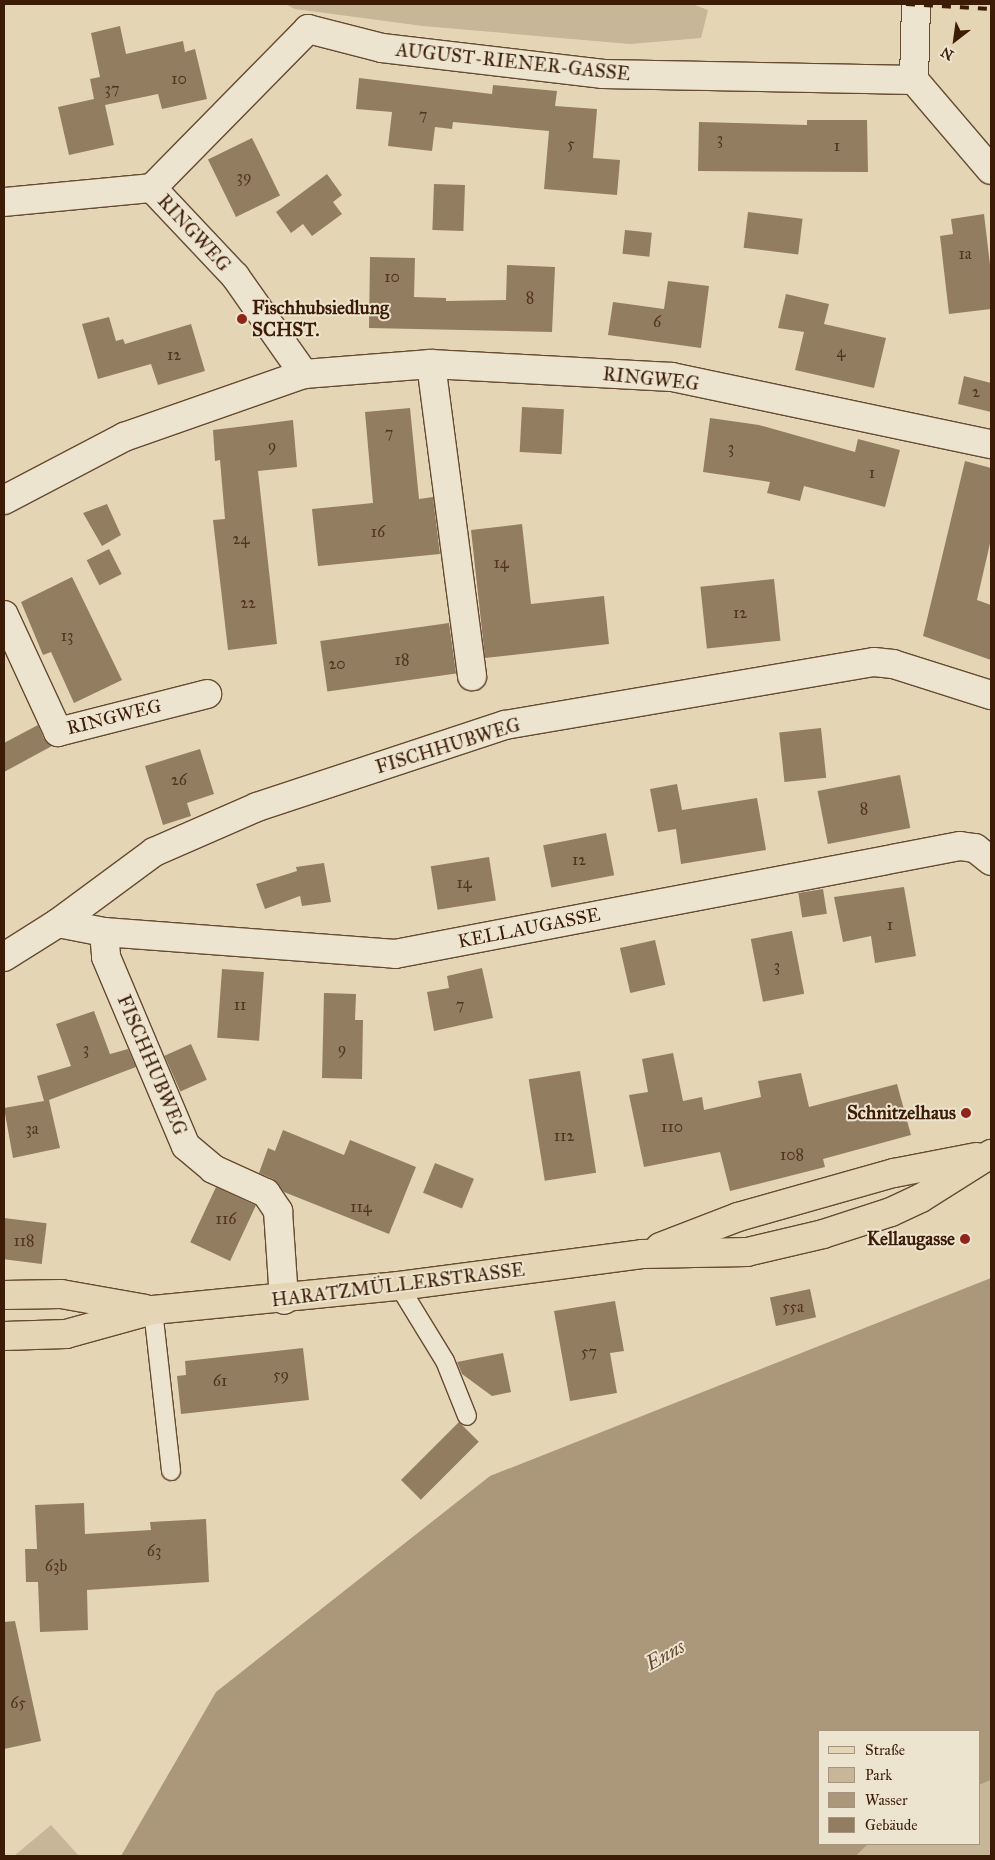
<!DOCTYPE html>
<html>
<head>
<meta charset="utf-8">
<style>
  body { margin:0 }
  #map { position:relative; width:995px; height:1860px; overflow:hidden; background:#e4d6b5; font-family:"IM FELL Great Primer",serif }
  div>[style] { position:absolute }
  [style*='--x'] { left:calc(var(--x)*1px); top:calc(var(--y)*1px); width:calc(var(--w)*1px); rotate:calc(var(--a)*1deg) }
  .green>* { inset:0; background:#c7b697 }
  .water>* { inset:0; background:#ab977a }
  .building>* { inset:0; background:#937d61; transform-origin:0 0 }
  .roads { filter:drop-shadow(1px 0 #664a32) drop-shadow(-1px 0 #664a32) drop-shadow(0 1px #664a32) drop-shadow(0 -1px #664a32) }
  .lane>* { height:18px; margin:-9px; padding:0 9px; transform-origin:9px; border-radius:9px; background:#ede4cf }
  .street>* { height:28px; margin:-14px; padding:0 14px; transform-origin:14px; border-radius:14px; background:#ede4cf }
  .primary>* { height:28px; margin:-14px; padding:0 14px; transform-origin:14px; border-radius:14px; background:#e4d6b5 }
  .rail>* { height:4px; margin-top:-2px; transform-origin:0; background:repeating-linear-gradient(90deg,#3c1c06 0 9px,transparent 0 18px) }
  .dots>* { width:14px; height:14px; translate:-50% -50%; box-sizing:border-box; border:2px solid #ede4cf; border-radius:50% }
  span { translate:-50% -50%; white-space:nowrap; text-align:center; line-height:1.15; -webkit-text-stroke:4px #ede4cf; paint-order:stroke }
  .number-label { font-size:16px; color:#52341d }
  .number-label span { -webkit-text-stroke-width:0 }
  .street-label { font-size:19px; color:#3c1c06 }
  .poi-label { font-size:19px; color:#3c1c06; font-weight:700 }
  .left { translate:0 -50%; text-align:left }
  .right { translate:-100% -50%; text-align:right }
  .water-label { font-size:20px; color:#63472f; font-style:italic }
  .frame { position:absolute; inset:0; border:5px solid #3c1c06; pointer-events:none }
  .legend { position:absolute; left:818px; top:1730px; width:162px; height:115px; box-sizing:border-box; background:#ede4cf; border:1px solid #a6947f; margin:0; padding:6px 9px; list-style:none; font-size:15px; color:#3c1c06 }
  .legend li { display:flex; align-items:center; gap:10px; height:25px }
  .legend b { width:25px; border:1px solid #a6947f }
  .north { position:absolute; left:930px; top:15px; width:50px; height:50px; -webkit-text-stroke:4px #ede4cf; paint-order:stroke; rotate:210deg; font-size:14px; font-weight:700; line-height:20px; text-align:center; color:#3c1c06 }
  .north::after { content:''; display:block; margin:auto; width:18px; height:22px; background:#3c1c06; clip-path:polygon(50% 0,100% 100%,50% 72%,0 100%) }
</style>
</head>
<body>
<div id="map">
  <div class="green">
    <i style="clip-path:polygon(285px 4px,692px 4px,708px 10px,701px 38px,630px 44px,423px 26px,295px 9px)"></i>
    <i style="clip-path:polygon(991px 1780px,991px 1856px,856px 1856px,868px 1844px,979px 1844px,979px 1785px)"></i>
    <i style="clip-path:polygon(51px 1825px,79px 1856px,14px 1856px)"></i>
  </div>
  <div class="water">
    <i style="clip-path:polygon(991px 1278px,991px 1780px,979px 1785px,979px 1731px,819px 1731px,819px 1844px,868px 1844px,856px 1856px,121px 1856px,216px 1692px,490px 1476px)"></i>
  </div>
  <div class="building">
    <i style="clip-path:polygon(120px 26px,126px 54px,183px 41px,185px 52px,195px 49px,207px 99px,162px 109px,158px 94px,105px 105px,114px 145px,69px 155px,58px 107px,94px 99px,90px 79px,100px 77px,91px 33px)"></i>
    <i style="clip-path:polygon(359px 78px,492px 94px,493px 85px,557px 91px,555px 106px,597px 109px,593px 158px,620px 160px,617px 195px,544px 189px,549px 131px,453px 122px,452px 129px,435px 127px,432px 151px,388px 146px,392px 112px,356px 109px)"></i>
    <i style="clip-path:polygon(807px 120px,867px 120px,868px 172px,698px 171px,699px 122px,807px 125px)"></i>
    <i style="left:252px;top:138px;width:64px;height:49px;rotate:64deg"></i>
    <i style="clip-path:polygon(327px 174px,342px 195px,333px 202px,342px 214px,312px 236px,303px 224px,291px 233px,276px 212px)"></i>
    <i style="left:434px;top:184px;width:31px;height:46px;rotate:2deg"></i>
    <i style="left:748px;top:212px;width:55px;height:36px;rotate:7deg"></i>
    <i style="clip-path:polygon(984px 214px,991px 273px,991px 309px,949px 314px,940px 236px,953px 234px,951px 219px)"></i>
    <i style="left:625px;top:230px;width:27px;height:24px;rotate:6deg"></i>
    <i style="clip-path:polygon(370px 257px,415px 258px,414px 297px,446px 298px,446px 301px,506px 300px,507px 265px,555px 267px,552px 332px,369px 328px)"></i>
    <i style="clip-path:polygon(668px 281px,709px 286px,701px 348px,608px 335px,613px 302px,664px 309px)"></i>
    <i style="clip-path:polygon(786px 294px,829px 304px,824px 324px,886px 338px,874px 388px,795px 370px,804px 332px,778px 328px)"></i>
    <i style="clip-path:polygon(109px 317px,116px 341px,123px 339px,125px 344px,191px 324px,205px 371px,158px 385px,151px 364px,98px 379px,82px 324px)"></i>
    <i style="clip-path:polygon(964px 376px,991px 383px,991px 412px,958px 404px)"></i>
    <i style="left:522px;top:407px;width:42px;height:45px;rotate:3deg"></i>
    <i style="clip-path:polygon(410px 408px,419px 499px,433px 497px,440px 554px,318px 566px,312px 509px,373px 503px,365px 412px)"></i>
    <i style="clip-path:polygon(710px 418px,759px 425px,855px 452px,858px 439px,900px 450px,885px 507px,804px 486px,800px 501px,767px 493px,770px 482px,703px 472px)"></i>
    <i style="clip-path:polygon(293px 420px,297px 467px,258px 471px,277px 644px,228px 650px,213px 520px,225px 519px,220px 460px,215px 461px,213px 430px)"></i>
    <i style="clip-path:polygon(965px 461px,991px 468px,991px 539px,977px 600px,991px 605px,991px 660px,923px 636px)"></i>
    <i style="clip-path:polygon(107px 504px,121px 535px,102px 546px,83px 513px)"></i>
    <i style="clip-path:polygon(522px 524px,531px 604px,604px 596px,609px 644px,485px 658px,471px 530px)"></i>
    <i style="left:109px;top:549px;width:28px;height:25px;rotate:63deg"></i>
    <i style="clip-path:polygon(72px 577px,122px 680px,74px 703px,51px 652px,43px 655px,21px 602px)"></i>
    <i style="left:774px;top:579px;width:62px;height:74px;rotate:84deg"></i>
    <i style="left:449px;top:623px;width:51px;height:130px;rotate:82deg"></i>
    <i style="clip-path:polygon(38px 725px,44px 739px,52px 746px,4px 772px,4px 743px)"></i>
    <i style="left:821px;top:728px;width:50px;height:42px;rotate:84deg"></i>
    <i style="clip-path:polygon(200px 749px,214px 794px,187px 803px,191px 816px,163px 825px,145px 766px)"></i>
    <i style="left:900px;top:775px;width:54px;height:84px;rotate:79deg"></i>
    <i style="clip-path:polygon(677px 784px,682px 810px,757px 798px,766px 850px,681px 864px,676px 829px,658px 832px,650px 789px)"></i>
    <i style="left:606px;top:833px;width:43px;height:64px;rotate:79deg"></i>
    <i style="left:489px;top:857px;width:44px;height:59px;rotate:81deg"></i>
    <i style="clip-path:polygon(324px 863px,331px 902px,302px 906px,300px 896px,265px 909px,256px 884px,297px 871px,296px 867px)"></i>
    <i style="clip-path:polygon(904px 887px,916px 956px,875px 963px,871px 936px,843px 942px,834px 897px)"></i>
    <i style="left:823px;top:889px;width:25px;height:25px;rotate:81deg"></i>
    <i style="left:792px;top:931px;width:64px;height:42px;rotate:79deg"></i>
    <i style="left:655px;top:940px;width:46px;height:36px;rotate:77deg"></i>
    <i style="clip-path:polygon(482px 968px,493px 1018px,434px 1031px,427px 992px,449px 988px,447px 976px)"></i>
    <i style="left:222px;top:969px;width:42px;height:69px;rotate:4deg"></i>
    <i style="clip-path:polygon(324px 993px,356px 994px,355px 1020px,363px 1020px,362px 1079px,322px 1078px)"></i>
    <i style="clip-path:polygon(94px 1011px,110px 1054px,128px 1049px,136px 1067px,49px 1100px,60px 1148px,13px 1158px,4px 1108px,44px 1101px,37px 1076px,71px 1066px,56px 1024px)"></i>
    <i style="left:191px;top:1044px;width:39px;height:29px;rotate:66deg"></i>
    <i style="clip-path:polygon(673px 1053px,683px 1101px,702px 1097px,704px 1110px,761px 1097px,758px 1081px,801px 1073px,809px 1107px,897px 1084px,911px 1135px,823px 1159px,825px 1167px,730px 1191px,720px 1152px,644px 1167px,629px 1095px,648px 1092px,642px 1059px)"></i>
    <i style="left:580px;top:1071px;width:103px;height:52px;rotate:81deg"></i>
    <i style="clip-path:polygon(283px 1130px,344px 1155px,350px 1140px,416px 1167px,389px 1234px,284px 1192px,273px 1179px,259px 1173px,268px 1148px,275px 1151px)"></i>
    <i style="left:435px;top:1163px;width:42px;height:32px;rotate:22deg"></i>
    <i style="left:216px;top:1187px;width:44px;height:61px;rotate:25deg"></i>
    <i style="left:4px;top:1218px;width:43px;height:41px;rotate:7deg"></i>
    <i style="left:810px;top:1289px;width:29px;height:41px;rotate:78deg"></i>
    <i style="clip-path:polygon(615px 1301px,624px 1351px,610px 1353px,617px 1393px,570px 1401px,554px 1311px)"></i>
    <i style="clip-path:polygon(303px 1348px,309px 1400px,181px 1414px,177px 1376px,186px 1375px,185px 1361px)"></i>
    <i style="clip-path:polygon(503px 1353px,511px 1392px,492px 1396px,462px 1374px,457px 1362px)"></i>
    <i style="left:459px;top:1422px;width:28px;height:82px;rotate:45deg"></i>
    <i style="clip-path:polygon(84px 1503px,85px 1534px,151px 1530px,150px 1522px,206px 1519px,209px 1582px,87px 1590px,88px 1630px,40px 1632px,38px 1582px,26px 1582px,25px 1549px,37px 1549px,35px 1505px)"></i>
    <i style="clip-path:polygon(15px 1621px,41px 1741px,4px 1749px,4px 1622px)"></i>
  </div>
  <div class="roads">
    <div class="lane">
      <i style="--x:399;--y:1286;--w:88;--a:58.5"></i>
      <i style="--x:445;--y:1361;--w:59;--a:68.2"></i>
      <i style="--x:153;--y:1310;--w:162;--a:83.6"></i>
    </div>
    <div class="street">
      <i style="--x:914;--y:80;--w:76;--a:-88.5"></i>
      <i style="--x:152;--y:188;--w:223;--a:-45.5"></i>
      <i style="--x:308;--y:29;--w:76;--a:14.4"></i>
      <i style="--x:382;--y:48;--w:223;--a:6.7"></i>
      <i style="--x:603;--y:74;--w:311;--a:1.1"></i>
      <i style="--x:914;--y:80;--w:118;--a:49.5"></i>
      <i style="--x:4;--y:202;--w:149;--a:-5.4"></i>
      <i style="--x:152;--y:188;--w:121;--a:46.7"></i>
      <i style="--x:235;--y:276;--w:120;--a:54.9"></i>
      <i style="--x:431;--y:364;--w:315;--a:82.5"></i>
      <i style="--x:4;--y:500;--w:136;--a:-27.7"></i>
      <i style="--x:124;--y:437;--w:191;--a:-19.3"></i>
      <i style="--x:304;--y:374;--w:127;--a:-4.5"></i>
      <i style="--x:431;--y:364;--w:241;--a:3.1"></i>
      <i style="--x:672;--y:377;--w:326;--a:11.9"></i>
      <i style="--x:4;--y:615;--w:129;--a:65.2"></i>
      <i style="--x:58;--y:732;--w:154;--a:-14.3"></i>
      <i style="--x:58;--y:923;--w:47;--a:11.1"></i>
      <i style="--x:104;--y:932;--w:292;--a:4.3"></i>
      <i style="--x:395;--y:954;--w:575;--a:-10.82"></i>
      <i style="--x:960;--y:846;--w:15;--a:8"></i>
      <i style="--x:975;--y:848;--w:21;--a:39"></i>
      <i style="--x:104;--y:932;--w:25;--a:85"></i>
      <i style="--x:106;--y:957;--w:205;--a:67.1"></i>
      <i style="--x:186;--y:1146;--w:35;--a:40"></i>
      <i style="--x:213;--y:1169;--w:58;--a:24.4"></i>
      <i style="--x:266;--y:1193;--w:22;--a:56"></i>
      <i style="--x:278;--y:1211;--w:89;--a:86.1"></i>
      <i style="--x:4;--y:957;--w:64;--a:-32.2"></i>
      <i style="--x:58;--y:923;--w:119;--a:-36.5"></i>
      <i style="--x:154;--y:852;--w:112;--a:-23.6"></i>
      <i style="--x:257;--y:807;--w:261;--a:-18.3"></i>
      <i style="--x:505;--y:725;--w:374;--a:-9.7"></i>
      <i style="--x:874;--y:662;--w:19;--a:6"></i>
      <i style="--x:893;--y:664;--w:103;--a:17.6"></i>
    </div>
    <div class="primary">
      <i style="--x:660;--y:1247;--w:84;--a:-21"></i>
      <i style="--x:738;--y:1217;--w:162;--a:-15.8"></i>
      <i style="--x:894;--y:1173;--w:84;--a:-11"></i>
      <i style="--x:4;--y:1295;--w:57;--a:-1"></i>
      <i style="--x:61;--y:1294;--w:85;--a:10.1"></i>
      <i style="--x:4;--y:1336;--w:62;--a:-1.8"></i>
      <i style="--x:66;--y:1334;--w:90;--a:-15.4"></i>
      <i style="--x:153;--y:1310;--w:247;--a:-5.6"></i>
      <i style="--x:399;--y:1286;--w:245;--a:-7.5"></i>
      <i style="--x:642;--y:1254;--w:105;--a:-1.1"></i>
      <i style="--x:747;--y:1252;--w:78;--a:-13.3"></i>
      <i style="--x:823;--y:1234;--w:71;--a:-17.9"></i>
      <i style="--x:891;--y:1212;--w:33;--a:-25"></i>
      <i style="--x:921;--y:1198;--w:83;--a:-32.2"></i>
    </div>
  </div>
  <div class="rail">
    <i style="--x:906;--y:4;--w:85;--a:3.4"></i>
  </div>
  <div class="dots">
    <i style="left:242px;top:319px;background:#8f2418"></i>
    <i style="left:966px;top:1113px;background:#8f2418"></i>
    <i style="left:965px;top:1239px;background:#8f2418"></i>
  </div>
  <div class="number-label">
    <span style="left:179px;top:79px">10</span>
    <span style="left:112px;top:89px">37</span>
    <span style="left:423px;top:115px">7</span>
    <span style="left:720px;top:139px">3</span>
    <span style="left:571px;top:144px">5</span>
    <span style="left:837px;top:146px">1</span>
    <span style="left:244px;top:177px">39</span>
    <span style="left:965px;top:254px">1a</span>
    <span style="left:392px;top:277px">10</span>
    <span style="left:530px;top:298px">8</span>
    <span style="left:657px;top:322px">6</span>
    <span style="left:841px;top:352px">4</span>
    <span style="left:174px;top:355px">12</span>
    <span style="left:976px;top:392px">2</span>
    <span style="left:389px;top:433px">7</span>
    <span style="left:272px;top:446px">9</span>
    <span style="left:731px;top:448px">3</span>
    <span style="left:872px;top:473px">1</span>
    <span style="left:378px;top:532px">16</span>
    <span style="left:241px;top:539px">24</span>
    <span style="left:501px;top:563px">14</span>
    <span style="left:248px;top:603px">22</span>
    <span style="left:740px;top:613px">12</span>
    <span style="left:67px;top:636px">13</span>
    <span style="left:402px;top:660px">18</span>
    <span style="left:337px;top:664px">20</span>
    <span style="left:179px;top:780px">26</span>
    <span style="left:864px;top:809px">8</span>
    <span style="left:579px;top:860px">12</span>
    <span style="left:464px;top:883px">14</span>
    <span style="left:890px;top:925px">1</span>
    <span style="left:777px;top:966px">3</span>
    <span style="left:240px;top:1005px">11</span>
    <span style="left:460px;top:1005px">7</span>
    <span style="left:86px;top:1049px">3</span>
    <span style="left:342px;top:1049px">9</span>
    <span style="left:672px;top:1127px">110</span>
    <span style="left:32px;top:1129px">3a</span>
    <span style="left:564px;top:1136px">112</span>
    <span style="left:792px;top:1155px">108</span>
    <span style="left:361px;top:1207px">114</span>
    <span style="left:226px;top:1219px">116</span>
    <span style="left:24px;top:1241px">118</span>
    <span style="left:793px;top:1307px">55a</span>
    <span style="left:589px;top:1352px">57</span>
    <span style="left:281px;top:1375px">59</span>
    <span style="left:220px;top:1381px">61</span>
    <span style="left:154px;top:1551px">63</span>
    <span style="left:56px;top:1566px">63b</span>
    <span style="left:18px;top:1703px">65</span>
  </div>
  <div class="street-label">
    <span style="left:513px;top:62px;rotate:6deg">AUGUST-RIENER-GASSE</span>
    <span style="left:194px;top:233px;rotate:47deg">RINGWEG</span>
    <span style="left:651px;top:379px;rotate:6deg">RINGWEG</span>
    <span style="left:114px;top:717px;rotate:-14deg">RINGWEG</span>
    <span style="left:448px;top:746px;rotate:-17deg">FISCHHUBWEG</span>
    <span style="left:529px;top:928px;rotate:-11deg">KELLAUGASSE</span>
    <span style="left:152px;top:1065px;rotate:67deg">FISCHHUBWEG</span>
    <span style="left:398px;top:1285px;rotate:-7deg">HARATZMÜLLERSTRASSE</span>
  </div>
  <div class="poi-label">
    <span class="left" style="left:252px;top:319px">Fischhubsiedlung<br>SCHST.</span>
    <span class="right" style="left:956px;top:1113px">Schnitzelhaus</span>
    <span class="right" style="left:955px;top:1239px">Kellaugasse</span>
  </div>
  <div class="water-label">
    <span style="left:665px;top:1655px;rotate:-29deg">Enns</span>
  </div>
  <div class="frame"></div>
  <ul class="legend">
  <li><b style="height:6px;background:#e4d6b5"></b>Straße</li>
  <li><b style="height:14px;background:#c7b697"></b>Park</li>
  <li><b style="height:14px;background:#ab977a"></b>Wasser</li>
  <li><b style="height:14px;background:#937d61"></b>Gebäude</li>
  </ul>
  <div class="north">N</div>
</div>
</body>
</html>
